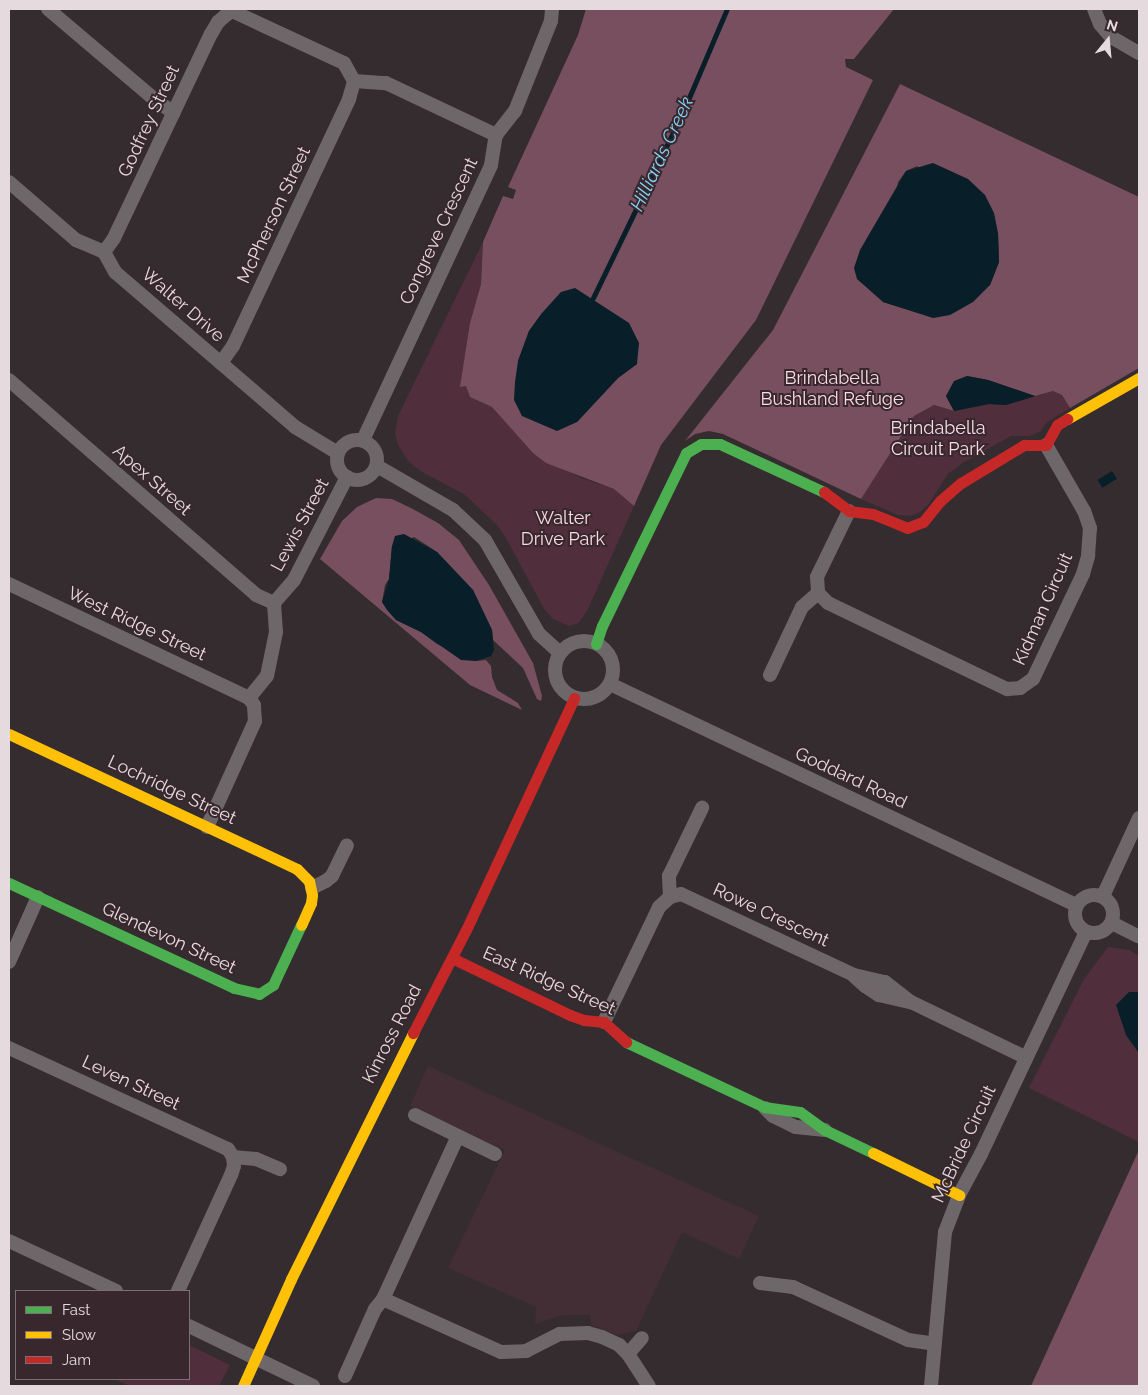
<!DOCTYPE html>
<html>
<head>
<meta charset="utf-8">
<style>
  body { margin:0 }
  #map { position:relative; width:1148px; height:1395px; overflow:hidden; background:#342c2f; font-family:Raleway,sans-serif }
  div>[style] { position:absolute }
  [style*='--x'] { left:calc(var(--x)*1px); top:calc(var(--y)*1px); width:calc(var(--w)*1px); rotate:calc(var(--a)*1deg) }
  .built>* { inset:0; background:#432e36 }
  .green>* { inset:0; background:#512e3b }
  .forest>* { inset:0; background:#774f5e }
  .water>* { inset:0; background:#081e29; transform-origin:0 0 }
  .stream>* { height:4.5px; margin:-2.25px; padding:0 2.25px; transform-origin:2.25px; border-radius:2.25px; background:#081e29 }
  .street>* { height:14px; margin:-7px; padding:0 7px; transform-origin:7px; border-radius:7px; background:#6e676a }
  .street>.ring { margin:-7px; padding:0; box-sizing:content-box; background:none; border:14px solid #6e676a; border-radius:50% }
  .fast>* { height:11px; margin:-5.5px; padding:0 5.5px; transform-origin:5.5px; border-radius:5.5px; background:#4caf50 }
  .slow>* { height:11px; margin:-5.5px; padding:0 5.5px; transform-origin:5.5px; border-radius:5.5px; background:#ffc107 }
  .jam>* { height:11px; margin:-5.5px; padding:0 5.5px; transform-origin:5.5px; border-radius:5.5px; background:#c62828 }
  span { translate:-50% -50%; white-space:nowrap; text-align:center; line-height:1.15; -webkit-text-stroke:4px #38282e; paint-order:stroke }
  .street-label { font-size:18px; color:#e5dade }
  .park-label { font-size:18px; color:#f9dae4 }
  .water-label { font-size:19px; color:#84d3f7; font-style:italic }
  .frame { position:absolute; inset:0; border:10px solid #e5dade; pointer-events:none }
  .legend { position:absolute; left:15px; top:1290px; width:175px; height:90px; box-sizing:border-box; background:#38282e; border:1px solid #7d6f74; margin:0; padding:6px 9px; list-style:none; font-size:15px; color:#e5dade }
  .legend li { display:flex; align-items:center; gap:10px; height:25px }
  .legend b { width:25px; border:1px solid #7d6f74 }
  .north { position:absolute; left:1083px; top:15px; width:50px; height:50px; -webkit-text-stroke:4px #38282e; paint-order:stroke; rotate:17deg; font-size:14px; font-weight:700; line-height:20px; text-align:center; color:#e5dade }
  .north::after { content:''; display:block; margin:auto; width:18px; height:22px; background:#e5dade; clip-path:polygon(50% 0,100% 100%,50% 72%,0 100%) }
</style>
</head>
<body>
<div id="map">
  <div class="built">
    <i style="clip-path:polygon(428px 1066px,759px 1216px,739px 1259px,682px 1232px,636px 1331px,617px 1335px,591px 1325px,590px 1315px,562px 1315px,535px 1324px,536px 1307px,448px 1268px,505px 1150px,410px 1106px)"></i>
  </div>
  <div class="green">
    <i style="clip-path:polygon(483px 242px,481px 284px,470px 323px,466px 386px,470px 397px,492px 407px,533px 453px,581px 478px,614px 489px,634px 506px,588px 609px,579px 623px,569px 626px,553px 619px,544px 609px,505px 536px,496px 524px,464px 494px,422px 472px,409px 462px,398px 445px,395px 433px,398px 416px)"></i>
    <i style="clip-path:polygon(1053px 391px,1062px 395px,1070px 408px,1047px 422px,1041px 431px,1030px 436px,1011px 436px,961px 464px,948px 474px,928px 505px,920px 512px,910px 516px,898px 515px,861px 499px,914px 416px,933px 405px,954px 411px,989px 404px,1006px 405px)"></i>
    <i style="clip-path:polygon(1108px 947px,1129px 950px,1139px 956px,1139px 992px,1129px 992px,1126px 1035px,1139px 1053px,1139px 1142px,1029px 1088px,1084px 979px)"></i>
    <i style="clip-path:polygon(189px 1345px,230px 1365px,219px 1386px,130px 1386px,114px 1379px,189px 1379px)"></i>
  </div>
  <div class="forest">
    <i style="clip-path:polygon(evenodd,586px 9px,894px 9px,854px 59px,845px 59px,846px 67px,873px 80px,756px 320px,661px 445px,634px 506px,614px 489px,546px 463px,533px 453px,492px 407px,470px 397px,466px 386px,460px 387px,470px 323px,481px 284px,483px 242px,503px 196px,513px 199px,516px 190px,508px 187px,578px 35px,586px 9px,542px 313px,637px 364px,618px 378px,577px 422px,518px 361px,529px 331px,542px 313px)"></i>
    <i style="clip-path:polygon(evenodd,900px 84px,1139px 197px,1139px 368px,1070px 408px,1062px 395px,1053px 391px,1035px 396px,988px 380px,967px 376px,946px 396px,954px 411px,934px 405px,914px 416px,861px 499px,723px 434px,709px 431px,695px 434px,685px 441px,773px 330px,900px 84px,917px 166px,998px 233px,999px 262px,990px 285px,906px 309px,883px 302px,898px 182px,906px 171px,917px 166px)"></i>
    <i style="clip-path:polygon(376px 498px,392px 499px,411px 508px,438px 523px,459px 540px,489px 585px,533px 663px,542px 696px,541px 701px,537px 699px,523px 668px,493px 640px,492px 630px,473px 590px,437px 552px,425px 544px,414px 537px,392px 546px,389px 579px,385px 585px,382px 602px,396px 620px,421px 632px,437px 644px,476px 661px,486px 660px,491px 666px,492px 677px,497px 690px,518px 703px,522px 710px,470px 685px,320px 559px,342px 521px,357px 507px)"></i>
    <i style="clip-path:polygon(1139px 1150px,1139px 1386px,1031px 1386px)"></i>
  </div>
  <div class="water">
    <i style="clip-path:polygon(933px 163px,968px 179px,985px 195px,994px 213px,998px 233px,999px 262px,990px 285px,973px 302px,950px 315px,933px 318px,883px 302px,857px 279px,854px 268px,860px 250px,906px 171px)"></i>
    <i style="clip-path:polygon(575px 288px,629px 323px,639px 343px,637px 364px,618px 378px,577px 422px,557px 431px,522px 416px,514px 400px,515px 382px,518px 361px,529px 331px,542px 313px,561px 292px)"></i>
    <i style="clip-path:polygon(967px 376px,988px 380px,1035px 396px,1006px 405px,989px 404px,954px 411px,946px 396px,954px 381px)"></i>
    <i style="left:1112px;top:471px;width:9px;height:17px;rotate:58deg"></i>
    <i style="clip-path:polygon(404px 534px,437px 552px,473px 590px,492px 630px,494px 650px,491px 656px,476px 661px,461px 660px,421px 632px,396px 620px,387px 610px,382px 602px,389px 579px,392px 546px,395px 536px)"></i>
    <i style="clip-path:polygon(1129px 992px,1139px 992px,1139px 1053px,1126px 1035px,1116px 1005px)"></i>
  </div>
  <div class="stream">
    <i style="--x:593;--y:298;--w:207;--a:-64.2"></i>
    <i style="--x:683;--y:112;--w:112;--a:-66.9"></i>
  </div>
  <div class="street">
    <i style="--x:48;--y:9;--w:139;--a:40.3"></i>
    <i style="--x:154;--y:99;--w:24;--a:35"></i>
    <i style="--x:1094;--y:9;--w:16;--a:68"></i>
    <i style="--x:1100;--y:24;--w:17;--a:50"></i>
    <i style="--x:1111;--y:37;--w:32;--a:30"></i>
    <i style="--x:232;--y:11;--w:123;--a:24.9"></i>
    <i style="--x:344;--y:63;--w:21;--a:61"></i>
    <i style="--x:354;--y:81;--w:32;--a:4"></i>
    <i style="--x:386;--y:83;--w:122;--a:25.3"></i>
    <i style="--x:9;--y:182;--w:89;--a:40.9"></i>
    <i style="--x:76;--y:240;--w:30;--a:23"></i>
    <i style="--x:104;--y:252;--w:23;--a:61"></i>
    <i style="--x:115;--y:272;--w:238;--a:40.7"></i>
    <i style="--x:295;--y:427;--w:50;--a:31.2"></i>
    <i style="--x:104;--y:252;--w:17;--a:-54"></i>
    <i style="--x:114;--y:238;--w:226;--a:-64.6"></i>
    <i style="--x:211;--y:34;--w:14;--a:-60"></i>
    <i style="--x:218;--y:22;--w:20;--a:-41"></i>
    <i style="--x:221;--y:363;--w:21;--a:-55"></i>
    <i style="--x:233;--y:346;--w:273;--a:-64.8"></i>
    <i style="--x:349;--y:99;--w:19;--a:-74"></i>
    <i style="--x:9;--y:380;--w:327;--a:41"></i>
    <i style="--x:256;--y:595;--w:20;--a:24"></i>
    <i class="ring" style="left:337px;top:440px;width:26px;height:26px"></i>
    <i style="--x:363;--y:440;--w:303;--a:-65"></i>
    <i style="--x:491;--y:165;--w:30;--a:-81"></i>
    <i style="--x:496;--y:135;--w:31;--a:-52"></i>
    <i style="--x:515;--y:111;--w:97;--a:-68.2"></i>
    <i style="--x:551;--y:21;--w:12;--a:-85"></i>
    <i style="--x:377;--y:466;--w:88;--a:30.1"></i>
    <i style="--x:453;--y:510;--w:44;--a:43.2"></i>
    <i style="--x:485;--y:540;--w:108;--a:60.1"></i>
    <i style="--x:539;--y:634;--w:28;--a:42"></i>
    <i style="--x:849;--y:511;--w:73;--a:115.9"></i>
    <i style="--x:817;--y:577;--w:16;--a:86"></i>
    <i style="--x:818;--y:593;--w:14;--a:45"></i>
    <i style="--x:828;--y:603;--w:199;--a:25.7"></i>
    <i style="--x:1007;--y:689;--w:13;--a:-4"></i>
    <i style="--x:1020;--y:688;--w:16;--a:-35"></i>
    <i style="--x:1033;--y:679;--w:116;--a:-64.5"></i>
    <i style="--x:1083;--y:574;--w:19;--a:-74"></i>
    <i style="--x:1088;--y:556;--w:28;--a:-86"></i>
    <i style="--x:1090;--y:528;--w:18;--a:-109"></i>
    <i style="--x:1084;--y:511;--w:76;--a:-119.9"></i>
    <i style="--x:9;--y:584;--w:266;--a:25.4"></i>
    <i class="ring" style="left:555px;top:641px;width:44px;height:44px"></i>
    <i style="--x:770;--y:675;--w:75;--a:-64.8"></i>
    <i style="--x:802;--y:607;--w:21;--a:-41"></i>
    <i style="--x:610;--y:684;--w:516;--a:25.37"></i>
    <i style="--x:249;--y:698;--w:28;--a:-51"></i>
    <i style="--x:267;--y:676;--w:45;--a:-78.4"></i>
    <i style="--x:276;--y:632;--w:29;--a:-94"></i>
    <i style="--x:274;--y:603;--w:30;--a:-49"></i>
    <i style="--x:294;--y:580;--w:116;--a:-62.8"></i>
    <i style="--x:207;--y:827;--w:116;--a:-65.6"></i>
    <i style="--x:255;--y:721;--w:16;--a:-94"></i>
    <i style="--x:254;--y:705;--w:9;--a:-126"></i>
    <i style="--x:312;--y:888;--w:16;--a:-27"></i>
    <i style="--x:326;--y:881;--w:8;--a:-40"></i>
    <i style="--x:332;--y:876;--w:34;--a:-64"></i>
    <i class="ring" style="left:1075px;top:895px;width:24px;height:24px"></i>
    <i style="--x:1103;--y:896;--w:86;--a:-65.2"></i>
    <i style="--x:670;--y:897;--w:21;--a:-93"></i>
    <i style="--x:669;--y:876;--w:76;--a:-64.1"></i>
    <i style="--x:1112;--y:923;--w:30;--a:27"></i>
    <i style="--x:9;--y:962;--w:71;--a:-66"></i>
    <i style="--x:854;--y:976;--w:15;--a:42"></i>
    <i style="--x:865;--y:986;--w:17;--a:33"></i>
    <i style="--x:879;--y:995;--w:32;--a:13"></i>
    <i style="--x:604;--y:1022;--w:127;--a:-64.4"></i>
    <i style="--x:659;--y:907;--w:15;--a:-42"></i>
    <i style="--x:670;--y:897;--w:11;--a:-15"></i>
    <i style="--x:681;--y:894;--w:191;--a:25.1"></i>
    <i style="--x:854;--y:975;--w:32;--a:13"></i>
    <i style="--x:885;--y:982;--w:33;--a:38"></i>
    <i style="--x:911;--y:1002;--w:127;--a:25.8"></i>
    <i style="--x:9;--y:1048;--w:241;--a:24.8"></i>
    <i style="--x:228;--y:1149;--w:9;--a:58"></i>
    <i style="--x:233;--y:1157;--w:9;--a:84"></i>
    <i style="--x:234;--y:1166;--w:9;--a:108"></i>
    <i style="--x:231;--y:1175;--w:128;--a:114.6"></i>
    <i style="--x:765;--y:1108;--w:11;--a:45"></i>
    <i style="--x:773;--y:1116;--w:25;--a:26"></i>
    <i style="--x:796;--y:1127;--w:29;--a:6"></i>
    <i style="--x:415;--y:1115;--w:89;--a:26"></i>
    <i style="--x:233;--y:1157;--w:23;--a:5"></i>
    <i style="--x:256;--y:1159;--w:26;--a:23"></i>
    <i style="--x:9;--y:1241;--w:118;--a:25"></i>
    <i style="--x:760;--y:1283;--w:33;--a:7"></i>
    <i style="--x:793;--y:1287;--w:127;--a:24.7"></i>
    <i style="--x:908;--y:1340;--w:27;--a:8"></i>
    <i style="--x:383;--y:1299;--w:179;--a:-65.3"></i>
    <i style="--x:189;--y:1326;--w:138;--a:25.8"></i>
    <i style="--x:628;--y:1354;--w:21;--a:-49"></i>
    <i style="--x:345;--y:1376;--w:73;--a:-65.9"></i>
    <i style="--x:375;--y:1309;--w:13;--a:-51"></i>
    <i style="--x:383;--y:1299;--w:129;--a:24.2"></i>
    <i style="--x:501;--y:1352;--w:25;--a:-2"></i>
    <i style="--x:526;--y:1351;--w:38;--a:-27"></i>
    <i style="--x:560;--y:1334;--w:28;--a:-2"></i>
    <i style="--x:588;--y:1333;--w:15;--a:16"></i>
    <i style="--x:602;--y:1337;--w:19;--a:25"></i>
    <i style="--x:619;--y:1345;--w:13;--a:45"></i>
    <i style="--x:628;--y:1354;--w:38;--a:57"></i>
    <i style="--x:931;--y:1386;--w:155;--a:-84.8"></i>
    <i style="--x:945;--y:1232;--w:40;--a:-69"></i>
    <i style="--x:959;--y:1195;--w:47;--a:-61.8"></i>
    <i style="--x:981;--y:1154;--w:246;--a:-64.7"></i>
  </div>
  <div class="fast">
    <i style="--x:596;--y:644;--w:19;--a:-72"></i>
    <i style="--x:602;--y:626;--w:192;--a:-64.1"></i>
    <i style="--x:686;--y:453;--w:17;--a:-31"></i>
    <i style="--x:701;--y:444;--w:19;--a:0"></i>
    <i style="--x:720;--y:444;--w:115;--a:24.8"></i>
    <i style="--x:9;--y:883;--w:248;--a:25"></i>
    <i style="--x:234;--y:988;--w:26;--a:13"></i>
    <i style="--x:259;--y:994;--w:17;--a:-33"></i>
    <i style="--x:273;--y:985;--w:66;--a:-65"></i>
    <i style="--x:626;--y:1042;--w:153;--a:25.2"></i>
    <i style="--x:764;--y:1107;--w:36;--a:8"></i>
    <i style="--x:800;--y:1112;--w:31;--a:36"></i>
    <i style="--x:825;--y:1130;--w:53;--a:25.6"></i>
  </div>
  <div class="slow">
    <i style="--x:1067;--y:419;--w:83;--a:-29.7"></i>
    <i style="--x:9;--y:734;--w:318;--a:25.1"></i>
    <i style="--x:297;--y:869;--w:17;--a:45"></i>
    <i style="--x:309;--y:881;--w:14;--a:78"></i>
    <i style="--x:312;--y:895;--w:8;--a:97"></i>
    <i style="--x:311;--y:903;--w:24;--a:114"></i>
    <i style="--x:873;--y:1153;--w:96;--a:26"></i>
    <i style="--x:243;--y:1386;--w:117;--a:-65.8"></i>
    <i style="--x:291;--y:1279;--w:275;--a:-63.6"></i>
  </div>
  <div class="jam">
    <i style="--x:824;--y:492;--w:31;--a:37"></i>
    <i style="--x:849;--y:511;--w:24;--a:7"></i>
    <i style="--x:873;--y:514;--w:37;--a:22"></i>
    <i style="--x:907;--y:528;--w:17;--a:-21"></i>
    <i style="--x:923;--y:522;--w:27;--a:-51"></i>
    <i style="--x:940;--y:501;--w:28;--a:-41"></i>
    <i style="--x:961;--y:483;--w:74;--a:-31.1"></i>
    <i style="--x:1024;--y:445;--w:22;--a:0"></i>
    <i style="--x:1046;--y:445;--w:23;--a:-61"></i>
    <i style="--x:1057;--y:425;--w:12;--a:-31"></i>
    <i style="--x:452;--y:958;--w:131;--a:25.8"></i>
    <i style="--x:570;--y:1015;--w:15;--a:20"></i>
    <i style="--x:584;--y:1020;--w:20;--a:6"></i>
    <i style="--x:604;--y:1022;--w:30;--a:42"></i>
    <i style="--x:413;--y:1033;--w:116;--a:-62.8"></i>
    <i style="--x:466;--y:930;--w:256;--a:-65"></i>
  </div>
  <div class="street-label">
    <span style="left:149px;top:121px;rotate:-65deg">Godfrey Street</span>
    <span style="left:274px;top:215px;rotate:-65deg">McPherson Street</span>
    <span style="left:439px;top:231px;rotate:-65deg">Congreve Crescent</span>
    <span style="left:183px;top:305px;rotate:41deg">Walter Drive</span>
    <span style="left:152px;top:480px;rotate:41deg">Apex Street</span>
    <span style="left:300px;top:525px;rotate:-62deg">Lewis Street</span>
    <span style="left:1043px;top:609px;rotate:-66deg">Kidman Circuit</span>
    <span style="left:137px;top:624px;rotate:25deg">West Ridge Street</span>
    <span style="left:851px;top:778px;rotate:25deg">Goddard Road</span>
    <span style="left:172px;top:790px;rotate:25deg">Lochridge Street</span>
    <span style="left:771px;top:915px;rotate:25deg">Rowe Crescent</span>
    <span style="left:169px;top:938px;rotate:25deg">Glendevon Street</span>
    <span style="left:549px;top:981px;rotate:24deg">East Ridge Street</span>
    <span style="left:392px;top:1034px;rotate:-63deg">Kinross Road</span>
    <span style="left:131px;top:1083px;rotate:25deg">Leven Street</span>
    <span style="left:964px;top:1144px;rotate:-65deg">McBride Circuit</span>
  </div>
  <div class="park-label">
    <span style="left:832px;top:389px">Brindabella<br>Bushland Refuge</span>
    <span style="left:938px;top:439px">Brindabella<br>Circuit Park</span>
    <span style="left:563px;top:529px">Walter<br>Drive Park</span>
  </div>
  <div class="water-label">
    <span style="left:662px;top:154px;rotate:-65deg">Hilliards Creek</span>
  </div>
  <div class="frame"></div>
  <ul class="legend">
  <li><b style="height:6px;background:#4caf50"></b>Fast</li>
  <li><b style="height:6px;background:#ffc107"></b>Slow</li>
  <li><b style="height:6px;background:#c62828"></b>Jam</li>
  </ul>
  <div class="north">N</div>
</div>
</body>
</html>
